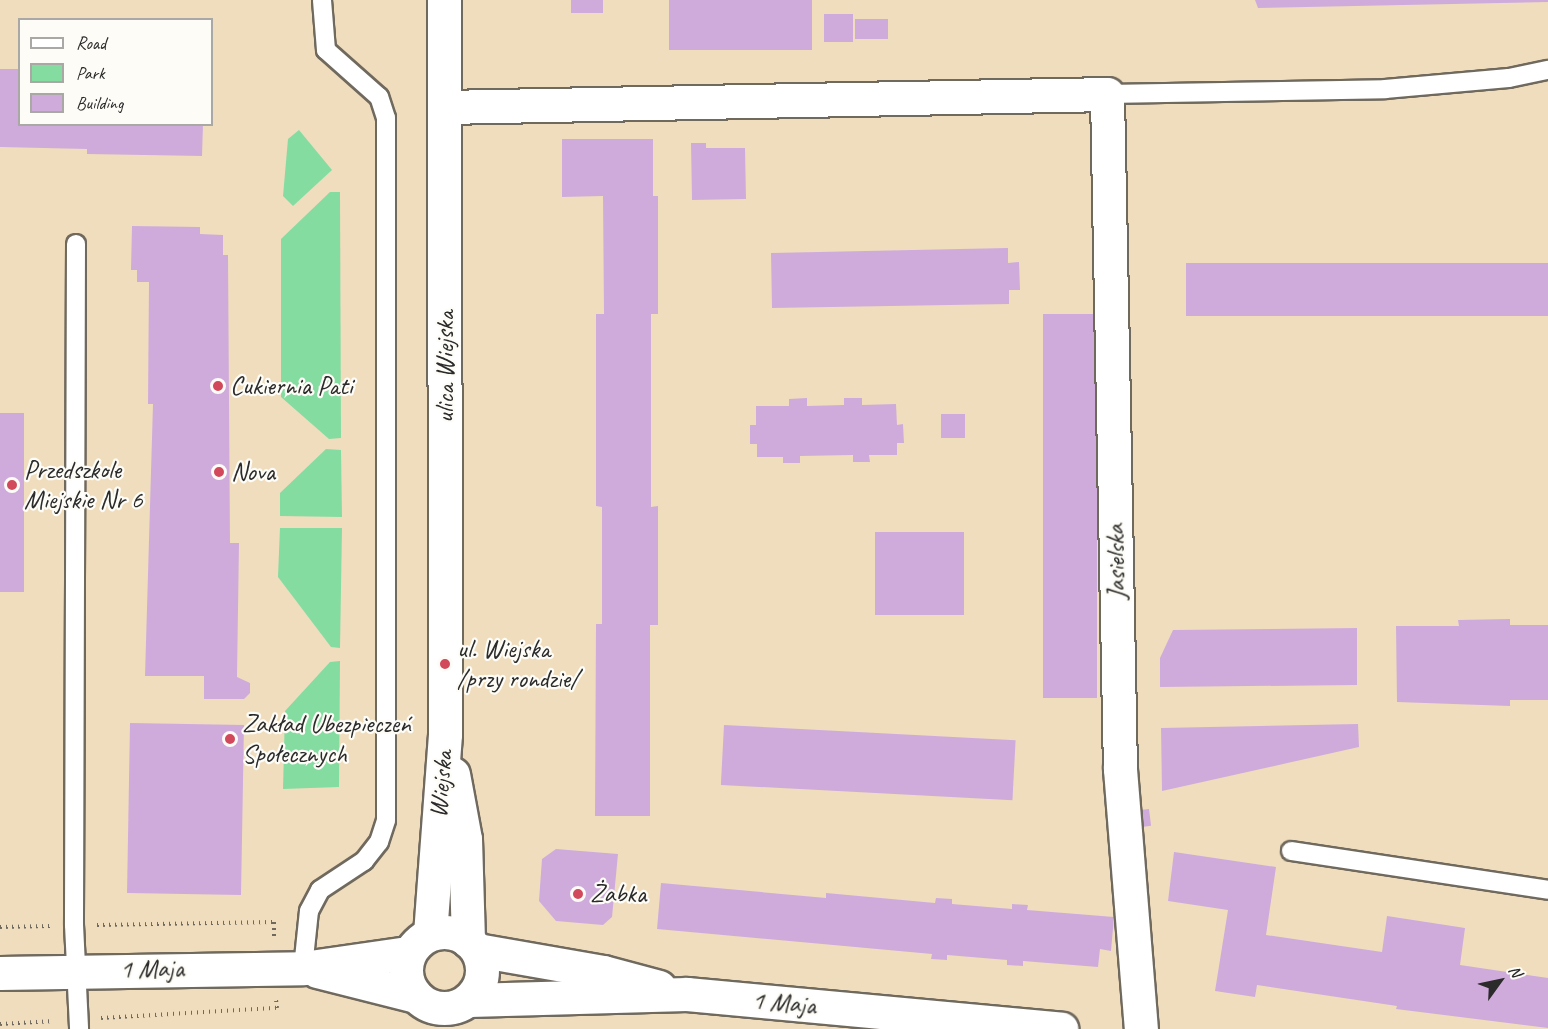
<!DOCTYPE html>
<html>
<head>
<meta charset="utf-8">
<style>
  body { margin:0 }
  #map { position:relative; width:1548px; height:1029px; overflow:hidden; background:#f0ddbd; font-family:Caveat,sans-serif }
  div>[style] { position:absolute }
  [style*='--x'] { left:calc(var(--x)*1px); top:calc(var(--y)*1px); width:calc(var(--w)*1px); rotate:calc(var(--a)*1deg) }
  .green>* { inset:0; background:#84dca1 }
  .building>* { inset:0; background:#cfabdc; transform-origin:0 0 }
  .path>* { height:4px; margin-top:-2px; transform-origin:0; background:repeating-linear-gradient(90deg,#70695e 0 1.5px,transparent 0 6px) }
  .roads { filter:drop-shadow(2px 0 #70695e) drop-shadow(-2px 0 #70695e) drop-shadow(0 2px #70695e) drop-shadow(0 -2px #70695e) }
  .service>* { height:18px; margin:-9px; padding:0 9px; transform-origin:9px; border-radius:9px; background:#fff }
  .minor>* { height:33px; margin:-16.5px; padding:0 16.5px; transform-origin:16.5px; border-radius:16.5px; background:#fff }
  .tertiary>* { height:33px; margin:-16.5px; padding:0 16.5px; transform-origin:16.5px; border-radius:16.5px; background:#fff }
  .tertiary>.ring { margin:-16.5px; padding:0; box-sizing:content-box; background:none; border:33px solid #fff; border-radius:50% }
  .dots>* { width:16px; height:16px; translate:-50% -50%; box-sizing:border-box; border:3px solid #fdfcf7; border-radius:50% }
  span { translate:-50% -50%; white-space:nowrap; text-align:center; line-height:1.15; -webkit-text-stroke:4.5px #fdfcf7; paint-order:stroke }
  .street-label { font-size:26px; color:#2b2b2b }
  .poi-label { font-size:26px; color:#2b2b2b }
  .left { translate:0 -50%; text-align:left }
  .legend { position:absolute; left:18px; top:18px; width:195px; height:108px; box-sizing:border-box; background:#fdfcf7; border:2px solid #a9a8a5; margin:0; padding:8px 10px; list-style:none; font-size:18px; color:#2b2b2b }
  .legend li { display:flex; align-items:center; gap:12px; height:30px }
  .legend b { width:30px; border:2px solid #a9a8a5 }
  .north { position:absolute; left:1470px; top:951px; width:60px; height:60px; -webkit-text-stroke:4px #fdfcf7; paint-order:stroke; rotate:57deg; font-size:16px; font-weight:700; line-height:24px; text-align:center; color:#2b2b2b }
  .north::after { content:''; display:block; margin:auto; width:21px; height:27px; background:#2b2b2b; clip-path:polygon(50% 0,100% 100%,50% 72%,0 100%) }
</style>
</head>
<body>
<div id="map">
  <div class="green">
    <i style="clip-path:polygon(299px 130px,332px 170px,293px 206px,283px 196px,288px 139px)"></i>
    <i style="clip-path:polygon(330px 192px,340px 192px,341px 438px,329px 439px,281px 397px,281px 239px)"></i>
    <i style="clip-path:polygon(326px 449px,341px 450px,342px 517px,280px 516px,280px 493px)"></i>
    <i style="clip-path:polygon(280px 528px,342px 528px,340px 648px,331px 647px,278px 577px)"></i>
    <i style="clip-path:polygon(340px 661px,339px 787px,283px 789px,285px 711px,330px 662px)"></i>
  </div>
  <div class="building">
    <i style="left:571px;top:0;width:32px;height:13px"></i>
    <i style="left:669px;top:0;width:143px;height:50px"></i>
    <i style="clip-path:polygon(1255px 0,1548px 0,1548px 2px,1258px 8px)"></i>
    <i style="left:824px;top:14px;width:29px;height:28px"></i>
    <i style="left:855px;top:19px;width:33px;height:20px"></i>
    <i style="clip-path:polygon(0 69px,20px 69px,20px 124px,203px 124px,202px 156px,87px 154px,87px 149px,0 147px)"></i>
    <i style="clip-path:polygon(562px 139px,653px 139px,653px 196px,658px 196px,658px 314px,651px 314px,651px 507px,658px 506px,658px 625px,650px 625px,650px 816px,595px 816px,596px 624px,602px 624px,602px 507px,596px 506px,596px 314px,604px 314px,603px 196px,562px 197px)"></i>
    <i style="clip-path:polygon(691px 143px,706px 143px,706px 148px,745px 148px,746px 199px,692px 200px)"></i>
    <i style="clip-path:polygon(132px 226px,200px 227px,200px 234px,223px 235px,223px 255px,228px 255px,230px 543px,239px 543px,237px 677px,250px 683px,250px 693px,244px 699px,204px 699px,204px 676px,145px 676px,153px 404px,148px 404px,149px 282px,137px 282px,137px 270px,131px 270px)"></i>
    <i style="clip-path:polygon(1008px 248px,1008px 263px,1019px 262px,1020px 290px,1009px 290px,1009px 304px,772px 308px,771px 253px)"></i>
    <i style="left:1548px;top:263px;width:53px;height:362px;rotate:90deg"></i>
    <i style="left:1097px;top:314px;width:384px;height:54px;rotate:90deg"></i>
    <i style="clip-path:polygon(807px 398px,807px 406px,844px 405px,844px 398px,862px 398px,862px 405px,896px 404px,897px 425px,903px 424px,904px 443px,897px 443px,897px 455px,869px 455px,870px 462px,853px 462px,853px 455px,800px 456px,800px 463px,783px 463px,783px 457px,757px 457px,757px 444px,750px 444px,750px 425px,756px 425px,756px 406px,789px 406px,789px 399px)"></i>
    <i style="left:0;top:413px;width:24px;height:179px"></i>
    <i style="left:941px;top:414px;width:24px;height:24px"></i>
    <i style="left:875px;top:532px;width:89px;height:83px"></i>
    <i style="clip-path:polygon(1510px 619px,1510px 625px,1548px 625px,1548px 700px,1510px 700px,1510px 706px,1397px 702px,1396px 626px,1459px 626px,1458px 620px)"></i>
    <i style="clip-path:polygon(1357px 628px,1357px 685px,1160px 687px,1160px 658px,1173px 630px)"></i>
    <i style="left:130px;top:723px;width:114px;height:170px;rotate:1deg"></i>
    <i style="clip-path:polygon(1358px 724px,1359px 747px,1162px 791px,1161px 728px)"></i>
    <i style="left:724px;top:725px;width:292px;height:60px;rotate:3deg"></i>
    <i style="left:1149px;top:809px;width:17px;height:15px;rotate:83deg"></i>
    <i style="clip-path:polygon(556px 849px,618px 854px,612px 917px,603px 925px,556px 921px,539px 901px,542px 859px)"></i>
    <i style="clip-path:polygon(1174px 852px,1276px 867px,1266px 935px,1382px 952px,1387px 916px,1465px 928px,1460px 965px,1548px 978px,1548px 1028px,1396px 1009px,1397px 1006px,1257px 985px,1255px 997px,1215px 991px,1228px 910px,1168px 901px)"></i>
    <i style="clip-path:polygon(661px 883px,826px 898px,826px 893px,935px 903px,936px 898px,952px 899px,952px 904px,1012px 909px,1012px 904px,1028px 905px,1027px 910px,1114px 917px,1111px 951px,1100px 949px,1098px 967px,1023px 961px,1023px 966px,1007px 965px,1007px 960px,947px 955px,947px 960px,931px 959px,932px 954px,657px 929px)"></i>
  </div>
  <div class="path">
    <i style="--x:97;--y:925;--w:177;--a:-1"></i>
    <i style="--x:274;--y:922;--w:17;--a:90"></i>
    <i style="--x:0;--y:927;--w:50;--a:-1.1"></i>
    <i style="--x:101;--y:1018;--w:176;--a:-3.3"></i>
    <i style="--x:277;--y:1008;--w:8;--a:-97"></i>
    <i style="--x:0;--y:1024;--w:54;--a:-3.2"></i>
  </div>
  <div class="roads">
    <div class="service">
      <i style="--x:1107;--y:94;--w:278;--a:-1"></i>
      <i style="--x:1385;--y:89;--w:124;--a:-5.1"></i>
      <i style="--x:1509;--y:78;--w:40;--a:-12"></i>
      <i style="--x:76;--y:244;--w:681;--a:90.17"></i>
      <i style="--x:74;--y:925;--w:104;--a:87.2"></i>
      <i style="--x:1291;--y:851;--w:260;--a:8.6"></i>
      <i style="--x:303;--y:968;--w:57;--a:-84"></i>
      <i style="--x:309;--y:911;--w:24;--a:-62"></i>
      <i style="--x:320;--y:890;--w:53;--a:-33.4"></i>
      <i style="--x:364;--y:861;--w:24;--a:-52"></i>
      <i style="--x:379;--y:842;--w:23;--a:-72"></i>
      <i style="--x:386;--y:820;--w:702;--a:-90"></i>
      <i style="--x:386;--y:118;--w:22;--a:-108"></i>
      <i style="--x:379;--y:97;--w:71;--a:-138.4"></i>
      <i style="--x:326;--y:50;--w:50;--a:-94.6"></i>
    </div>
    <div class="minor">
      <i style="--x:444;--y:107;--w:663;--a:-1.12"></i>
      <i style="--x:1107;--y:94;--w:675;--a:88.9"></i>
      <i style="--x:1120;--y:769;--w:261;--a:85.4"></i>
      <i style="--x:317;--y:971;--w:102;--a:14.2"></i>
      <i style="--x:0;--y:973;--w:303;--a:-0.9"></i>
      <i style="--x:303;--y:968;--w:107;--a:-8.1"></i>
    </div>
    <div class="tertiary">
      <i style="--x:453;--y:774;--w:66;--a:79.5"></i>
      <i style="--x:465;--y:839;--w:102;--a:88.3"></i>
      <i class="ring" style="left:406px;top:932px;width:43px;height:43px"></i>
      <i style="--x:430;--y:934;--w:201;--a:-85.7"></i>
      <i style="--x:445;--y:734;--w:734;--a:-90.08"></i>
      <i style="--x:477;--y:950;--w:128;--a:9.9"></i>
      <i style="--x:603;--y:972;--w:58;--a:15"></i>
      <i style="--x:469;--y:1000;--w:218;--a:-1.6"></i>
      <i style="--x:687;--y:994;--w:376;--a:5.3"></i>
    </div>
  </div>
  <div class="dots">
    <i style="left:218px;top:386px;background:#d1495b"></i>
    <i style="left:219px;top:472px;background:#d1495b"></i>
    <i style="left:12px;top:485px;background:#d1495b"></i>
    <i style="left:445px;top:664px;background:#d1495b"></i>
    <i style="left:230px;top:739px;background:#d1495b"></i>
    <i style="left:578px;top:894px;background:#d1495b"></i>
  </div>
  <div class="street-label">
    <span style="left:445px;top:367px;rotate:-90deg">ulica Wiejska</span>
    <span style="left:1116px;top:562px;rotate:-91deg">Jasielska</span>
    <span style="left:441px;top:784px;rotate:-85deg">Wiejska</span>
    <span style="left:152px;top:969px;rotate:-1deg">1 Maja</span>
    <span style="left:784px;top:1003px;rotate:5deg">1 Maja</span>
  </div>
  <div class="poi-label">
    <span class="left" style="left:230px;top:386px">Cukiernia Pati</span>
    <span class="left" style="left:24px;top:485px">Przedszkole<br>Miejskie Nr 6</span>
    <span class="left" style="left:231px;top:472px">Nova</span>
    <span class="left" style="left:457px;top:664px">ul. Wiejska<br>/przy rondzie/</span>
    <span class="left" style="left:242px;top:739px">Zakład Ubezpieczeń<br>Społecznych</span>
    <span class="left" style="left:590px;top:894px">Żabka</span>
  </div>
  <ul class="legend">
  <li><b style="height:8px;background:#fff"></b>Road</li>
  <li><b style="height:16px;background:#84dca1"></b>Park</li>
  <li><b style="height:16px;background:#cfabdc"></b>Building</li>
  </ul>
  <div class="north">N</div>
</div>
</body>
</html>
